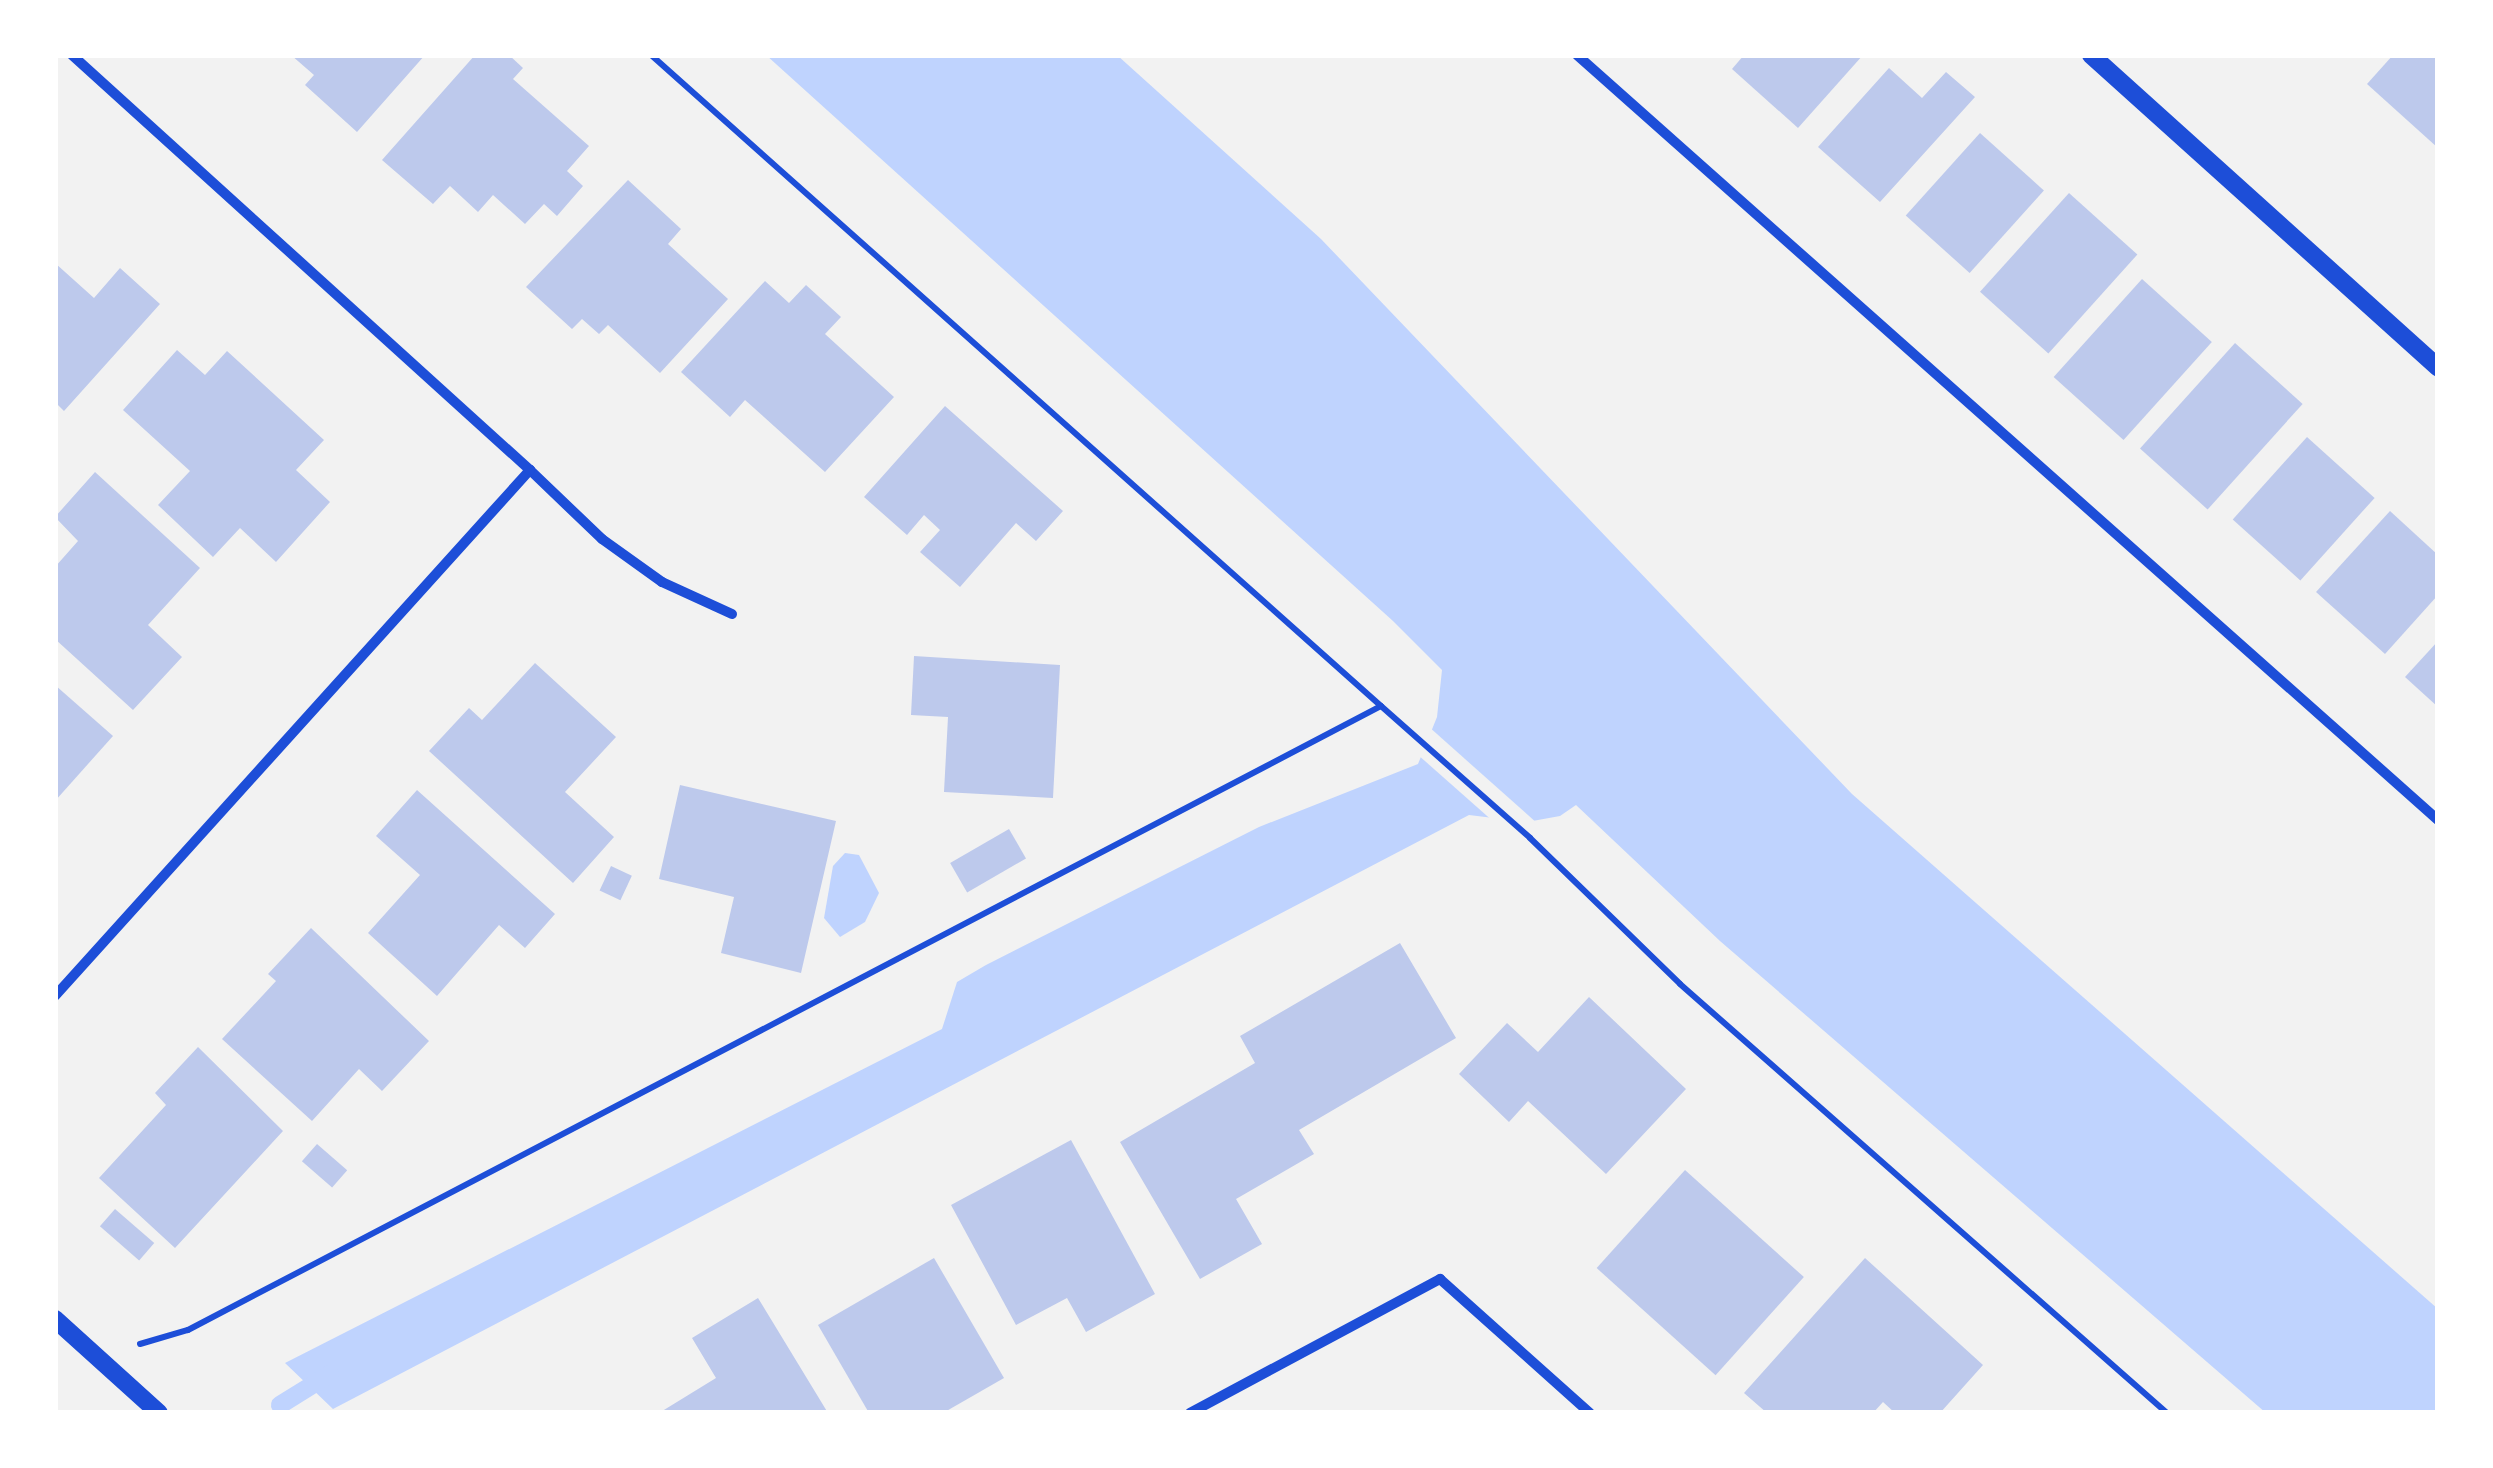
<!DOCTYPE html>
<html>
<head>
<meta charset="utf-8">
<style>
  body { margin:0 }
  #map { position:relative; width:2493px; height:1468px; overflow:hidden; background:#f2f2f2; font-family:"PT Sans Narrow",sans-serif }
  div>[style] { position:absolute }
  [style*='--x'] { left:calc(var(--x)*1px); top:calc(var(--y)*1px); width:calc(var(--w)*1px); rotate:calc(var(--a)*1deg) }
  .water>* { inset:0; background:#bfd3fe }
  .pier>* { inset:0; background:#f2f2f2 }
  .stream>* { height:18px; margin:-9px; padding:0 9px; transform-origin:9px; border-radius:9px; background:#bfd3fe }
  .building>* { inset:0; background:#bdc9ec; transform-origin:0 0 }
  .path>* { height:6px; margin:-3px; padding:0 3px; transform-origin:3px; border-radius:3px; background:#1d4ed8 }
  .minor>* { height:10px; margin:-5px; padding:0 5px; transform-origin:5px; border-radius:5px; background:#1d4ed8 }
  .tertiary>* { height:18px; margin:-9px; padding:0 9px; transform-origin:9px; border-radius:9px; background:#1d4ed8 }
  span { translate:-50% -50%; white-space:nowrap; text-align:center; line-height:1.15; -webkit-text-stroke:9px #fff; paint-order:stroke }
  .frame { position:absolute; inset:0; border:58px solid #fff; pointer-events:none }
</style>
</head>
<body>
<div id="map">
  <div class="water">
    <i style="clip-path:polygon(766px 55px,1117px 55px,1321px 239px,1852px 794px,2438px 1309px,2438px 1413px,2266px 1413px,1720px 941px,1576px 805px,1560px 816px,1527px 822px,1469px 815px,333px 1409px,285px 1363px,942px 1029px,957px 982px,986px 965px,1259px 827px,1418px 764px,1437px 717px,1442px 670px,1393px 621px)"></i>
    <i style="clip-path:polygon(845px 853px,859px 855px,879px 893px,865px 922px,840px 937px,824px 918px,833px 866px)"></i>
  </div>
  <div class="pier">
    <i style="clip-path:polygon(1428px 726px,1538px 824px,1536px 826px,1495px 823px,1417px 754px)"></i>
  </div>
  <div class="stream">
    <i style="--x:280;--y:1405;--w:59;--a:-31.8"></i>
  </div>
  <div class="building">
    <i style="clip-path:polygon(291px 55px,425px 55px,357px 132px,305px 85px,314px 75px)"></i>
    <i style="clip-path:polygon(475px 55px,509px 55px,523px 68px,513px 79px,589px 146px,567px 171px,583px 186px,557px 216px,544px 204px,525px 224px,493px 195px,478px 212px,450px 186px,433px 204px,382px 160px)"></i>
    <i style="clip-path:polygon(1744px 55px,1863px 55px,1798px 128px,1732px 69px)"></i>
    <i style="clip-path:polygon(2393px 55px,2438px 55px,2438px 148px,2367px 84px)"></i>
    <i style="clip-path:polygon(1889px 68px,1922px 98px,1946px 72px,1975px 97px,1880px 202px,1818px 147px)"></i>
    <i style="left:1980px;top:133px;width:86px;height:111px;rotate:42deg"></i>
    <i style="clip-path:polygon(628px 180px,681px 229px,668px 244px,728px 299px,660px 373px,608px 325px,599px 334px,582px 319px,572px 329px,526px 287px)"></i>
    <i style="left:2069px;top:193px;width:92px;height:133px;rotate:42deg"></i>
    <i style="clip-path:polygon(55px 263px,94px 298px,120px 268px,160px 304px,64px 411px,55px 402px)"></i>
    <i style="left:2142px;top:279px;width:94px;height:132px;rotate:42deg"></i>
    <i style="clip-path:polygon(765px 281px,789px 303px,806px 285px,841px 317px,825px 334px,894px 397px,825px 472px,745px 400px,730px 417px,681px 372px)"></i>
    <i style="left:2235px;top:343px;width:91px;height:142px;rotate:42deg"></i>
    <i style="clip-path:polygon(177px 350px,205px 375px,227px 351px,324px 440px,296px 470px,330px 502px,276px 562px,240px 528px,213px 557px,158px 505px,190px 471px,123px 410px)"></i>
    <i style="clip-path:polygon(945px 406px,1063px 511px,1036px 541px,1016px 523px,960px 587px,920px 552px,940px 530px,924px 515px,907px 535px,864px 497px)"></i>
    <i style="left:2307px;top:437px;width:91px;height:111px;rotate:42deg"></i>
    <i style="clip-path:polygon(95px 472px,200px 568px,148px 625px,182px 657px,133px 710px,55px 639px,55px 567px,78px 541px,55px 517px)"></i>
    <i style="clip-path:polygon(2390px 511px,2438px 555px,2438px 595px,2385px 654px,2316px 592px)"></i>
    <i style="clip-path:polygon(2438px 641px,2438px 707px,2405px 677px)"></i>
    <i style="clip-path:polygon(914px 656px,1060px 665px,1053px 798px,944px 792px,948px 717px,911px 715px)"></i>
    <i style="clip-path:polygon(535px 663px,616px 737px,565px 792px,614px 837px,573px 883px,429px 751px,469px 708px,482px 720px)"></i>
    <i style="clip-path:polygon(55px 685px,113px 736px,55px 801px)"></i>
    <i style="clip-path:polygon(680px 785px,836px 821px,801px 973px,721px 953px,734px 897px,659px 879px)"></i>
    <i style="clip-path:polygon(417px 790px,555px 914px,525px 948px,499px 925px,437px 996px,368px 933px,420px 875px,376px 836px)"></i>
    <i style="left:1009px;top:829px;width:34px;height:68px;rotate:60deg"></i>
    <i style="left:611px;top:866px;width:23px;height:27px;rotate:25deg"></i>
    <i style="clip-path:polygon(311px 928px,429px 1041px,382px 1091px,359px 1069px,312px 1121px,222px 1039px,276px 981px,268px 974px)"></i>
    <i style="clip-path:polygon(1400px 943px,1456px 1038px,1299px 1130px,1314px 1154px,1236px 1199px,1262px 1244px,1200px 1279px,1120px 1142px,1255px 1063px,1240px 1036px)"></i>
    <i style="clip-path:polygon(1589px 997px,1686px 1089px,1606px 1174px,1528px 1101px,1509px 1122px,1459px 1074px,1507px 1023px,1538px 1052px)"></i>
    <i style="clip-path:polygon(198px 1047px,283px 1131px,175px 1248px,99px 1178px,166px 1105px,155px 1093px)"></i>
    <i style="clip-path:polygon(1071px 1140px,1155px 1294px,1086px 1332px,1067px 1298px,1016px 1325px,951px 1205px)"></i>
    <i style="left:317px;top:1144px;width:40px;height:23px;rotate:41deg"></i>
    <i style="left:1685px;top:1170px;width:160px;height:132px;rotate:42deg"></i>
    <i style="left:115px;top:1209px;width:52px;height:23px;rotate:41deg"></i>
    <i style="clip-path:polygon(934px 1258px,1004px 1378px,943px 1413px,869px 1413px,818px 1325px)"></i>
    <i style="clip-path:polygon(1865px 1258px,1983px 1365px,1940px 1413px,1895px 1413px,1883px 1402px,1873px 1413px,1767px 1413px,1744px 1393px)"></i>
    <i style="clip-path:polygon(758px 1298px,828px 1413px,659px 1413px,716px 1378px,692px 1338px)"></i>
  </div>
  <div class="path">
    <i style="--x:1381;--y:706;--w:199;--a:41.5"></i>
    <i style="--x:1530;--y:838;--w:209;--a:44.2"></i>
    <i style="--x:1680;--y:984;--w:649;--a:41.38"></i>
    <i style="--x:140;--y:1344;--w:50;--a:-16.3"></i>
    <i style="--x:188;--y:1330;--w:1346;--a:-27.61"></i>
    <i style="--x:1381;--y:706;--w:978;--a:-138.27"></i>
  </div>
  <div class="minor">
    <i style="--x:1577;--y:55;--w:1152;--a:41.62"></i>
    <i style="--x:530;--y:470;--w:100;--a:43.8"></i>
    <i style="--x:602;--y:539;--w:74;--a:35.6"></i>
    <i style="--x:662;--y:582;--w:77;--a:24.6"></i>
    <i style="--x:55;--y:996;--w:709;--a:-47.92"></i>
    <i style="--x:530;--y:470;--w:618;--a:-137.82"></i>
    <i style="--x:1190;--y:1413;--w:284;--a:-28.2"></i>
    <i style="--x:1440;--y:1279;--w:201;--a:41.8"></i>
  </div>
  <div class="tertiary">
    <i style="--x:2091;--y:55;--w:467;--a:42"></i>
    <i style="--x:55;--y:1319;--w:140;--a:42.1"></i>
  </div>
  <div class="frame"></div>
</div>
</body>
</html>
